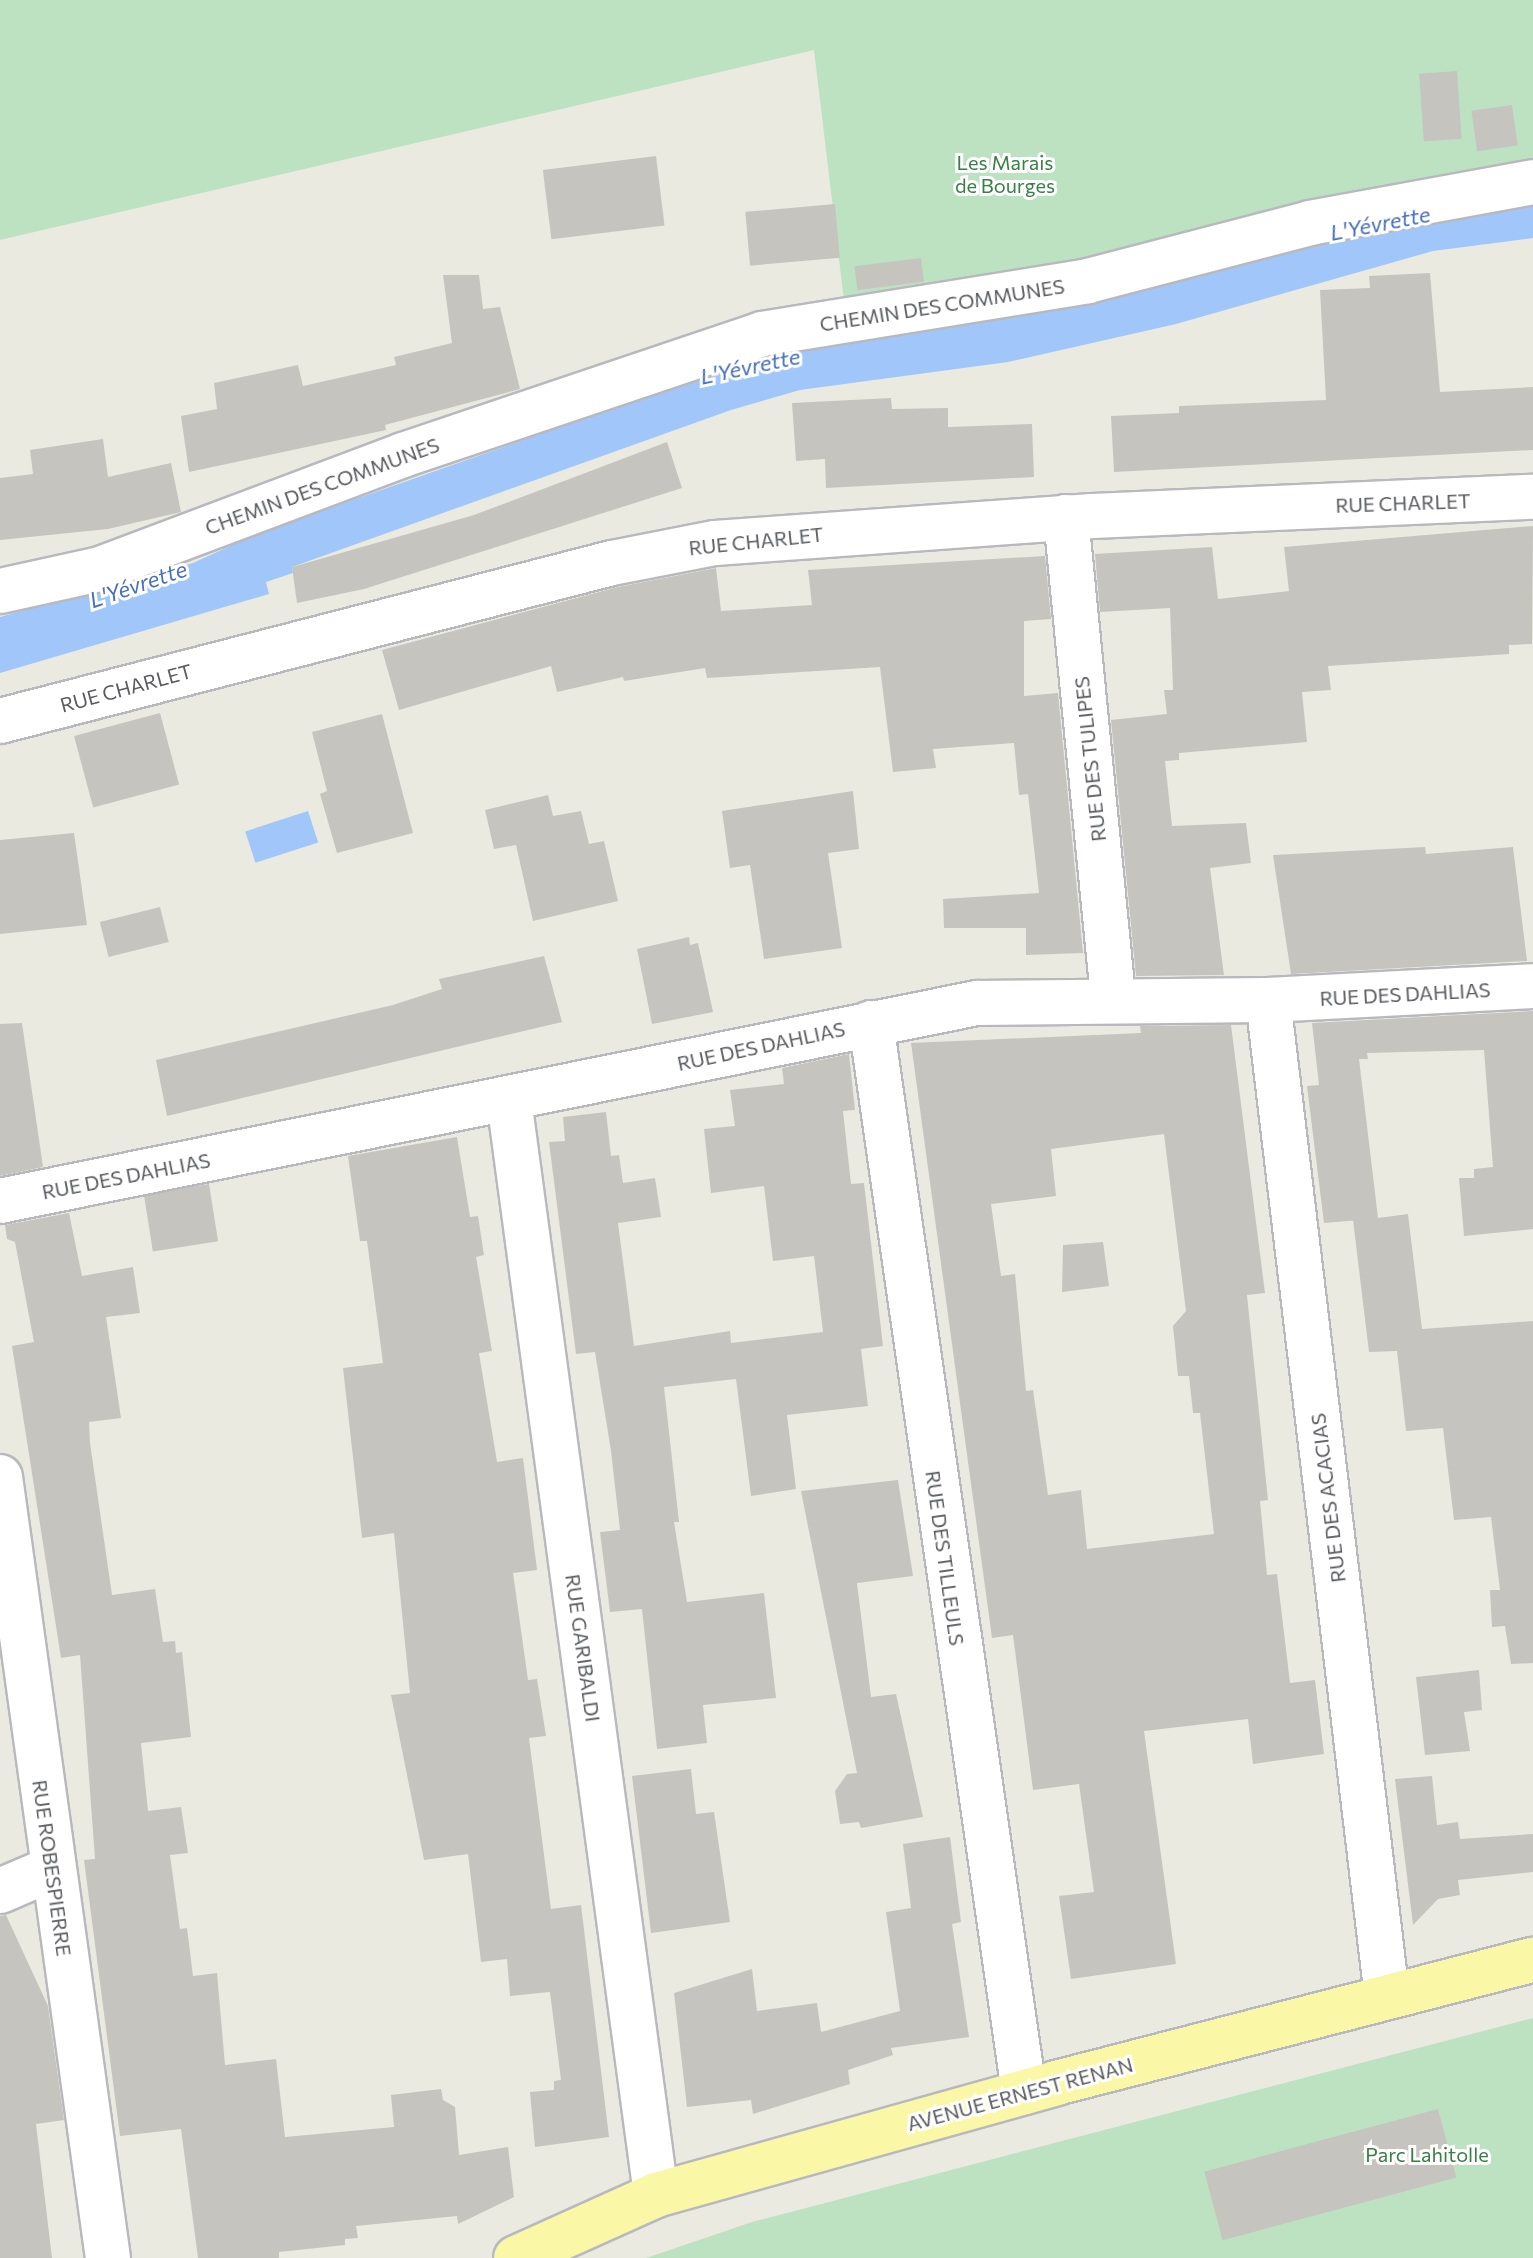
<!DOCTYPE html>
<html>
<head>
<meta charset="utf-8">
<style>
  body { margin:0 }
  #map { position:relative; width:1533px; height:2258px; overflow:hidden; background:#ebeae0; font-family:Commissioner,sans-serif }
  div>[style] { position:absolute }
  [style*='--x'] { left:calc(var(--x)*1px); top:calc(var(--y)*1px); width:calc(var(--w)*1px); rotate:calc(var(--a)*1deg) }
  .green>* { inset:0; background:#bde2c2 }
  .water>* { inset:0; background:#a1c7fa; transform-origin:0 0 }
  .building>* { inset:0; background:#c6c4be; transform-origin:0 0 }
  .roads { filter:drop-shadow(2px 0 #b8b9be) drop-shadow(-2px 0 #b8b9be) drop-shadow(0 2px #b8b9be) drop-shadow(0 -2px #b8b9be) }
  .street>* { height:44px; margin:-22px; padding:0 22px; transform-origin:22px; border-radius:22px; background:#fff }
  .primary>* { height:44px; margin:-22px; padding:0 22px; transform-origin:22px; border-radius:22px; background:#faf8a6 }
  span { translate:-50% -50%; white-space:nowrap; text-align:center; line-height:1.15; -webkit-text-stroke:6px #fff; paint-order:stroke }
  .park-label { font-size:20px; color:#388045 }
  .street-label { font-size:20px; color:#595b60 }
  .water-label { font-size:22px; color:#466fbb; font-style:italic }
</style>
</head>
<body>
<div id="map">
  <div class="green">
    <i style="clip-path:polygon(0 0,1533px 0,1533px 223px,877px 362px,849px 342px,814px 50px,0 240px)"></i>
    <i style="clip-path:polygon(1533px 2018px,1533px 2258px,646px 2258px,752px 2222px)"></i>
  </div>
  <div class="water">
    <i style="clip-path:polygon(1533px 205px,1533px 238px,1433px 251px,1176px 324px,1008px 362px,800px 390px,731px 410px,292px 567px,293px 573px,266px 582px,269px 594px,0 673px,0 617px,193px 563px,259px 533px,760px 357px,1087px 305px,1249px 256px)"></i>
    <i style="left:308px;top:811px;width:33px;height:66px;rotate:72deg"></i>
  </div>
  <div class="building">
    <i style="left:1457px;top:71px;width:68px;height:38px;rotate:86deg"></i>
    <i style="left:1512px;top:105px;width:41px;height:41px;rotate:82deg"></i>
    <i style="left:656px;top:156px;width:70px;height:114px;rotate:83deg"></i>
    <i style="left:835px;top:204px;width:54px;height:90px;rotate:85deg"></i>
    <i style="left:921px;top:258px;width:24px;height:67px;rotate:83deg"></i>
    <i style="clip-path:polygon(1430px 273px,1440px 392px,1533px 387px,1533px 450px,1114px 472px,1111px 416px,1179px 413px,1179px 406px,1326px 400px,1320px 290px,1370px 288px,1369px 276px)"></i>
    <i style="clip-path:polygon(443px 275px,479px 275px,483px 309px,500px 307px,520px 389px,385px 425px,386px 430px,189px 472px,181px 416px,217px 409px,214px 383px,298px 365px,303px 386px,396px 365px,394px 357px,452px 343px)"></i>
    <i style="clip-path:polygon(891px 398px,892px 409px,948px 408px,948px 427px,1032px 424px,1034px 477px,826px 488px,825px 459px,796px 461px,792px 403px)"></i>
    <i style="clip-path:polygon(103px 439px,108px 477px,171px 463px,181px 512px,108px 529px,0 540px,0 478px,33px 474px,30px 450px)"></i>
    <i style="clip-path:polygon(667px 442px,682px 488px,364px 589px,297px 603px,292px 567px,474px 515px)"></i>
    <i style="clip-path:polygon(1533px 526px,1532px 644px,1509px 645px,1509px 654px,1328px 666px,1331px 690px,1302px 692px,1307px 742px,1179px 753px,1179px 760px,1165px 761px,1172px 826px,1246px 823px,1251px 863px,1210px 868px,1224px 975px,1136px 976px,1111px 720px,1167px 714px,1164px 690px,1173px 690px,1170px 608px,1100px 612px,1095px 554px,1212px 547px,1218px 599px,1289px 591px,1284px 547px)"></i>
    <i style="clip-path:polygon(1045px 556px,1051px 619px,1024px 621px,1024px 696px,1058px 693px,1083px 953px,1026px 955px,1026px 928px,944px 928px,943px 899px,1039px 893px,1028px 794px,1019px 795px,1014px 743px,933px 749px,936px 768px,893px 772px,880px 667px,707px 678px,705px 668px,624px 681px,623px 677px,557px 692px,551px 666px,399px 710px,382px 650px,618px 587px,716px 568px,721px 611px,812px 605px,808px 570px)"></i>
    <i style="left:160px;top:713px;width:74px;height:89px;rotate:75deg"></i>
    <i style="clip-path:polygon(382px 714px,413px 833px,337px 853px,320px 794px,327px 791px,312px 732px)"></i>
    <i style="clip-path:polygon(853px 791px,859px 849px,828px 853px,842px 948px,764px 959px,750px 865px,730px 868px,722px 811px)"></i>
    <i style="clip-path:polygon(548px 795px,553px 816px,581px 811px,589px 844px,604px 841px,618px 901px,533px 921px,516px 845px,494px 849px,485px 810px)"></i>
    <i style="clip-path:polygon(74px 833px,87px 925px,0 934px,0 840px)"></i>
    <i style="clip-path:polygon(1425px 847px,1426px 854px,1513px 847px,1527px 961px,1291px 974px,1273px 855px)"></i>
    <i style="left:160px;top:907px;width:36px;height:62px;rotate:76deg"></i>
    <i style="clip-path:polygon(689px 937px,690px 945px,698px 943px,713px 1012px,652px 1024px,637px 949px)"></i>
    <i style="clip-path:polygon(544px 956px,562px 1022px,167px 1116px,156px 1060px,393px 1005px,442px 989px,439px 979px)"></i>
    <i style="clip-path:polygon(1533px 1011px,1533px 1229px,1464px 1236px,1459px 1178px,1474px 1178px,1474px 1169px,1493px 1167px,1484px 1050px,1367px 1053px,1368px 1059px,1359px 1059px,1378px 1218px,1408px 1214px,1422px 1329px,1533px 1321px,1533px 1663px,1511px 1664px,1505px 1626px,1492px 1627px,1490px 1590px,1500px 1590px,1491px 1517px,1454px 1520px,1443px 1428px,1406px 1431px,1397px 1351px,1369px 1352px,1353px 1220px,1360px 1220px,1324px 1223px,1307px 1086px,1319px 1085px,1312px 1023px)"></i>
    <i style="clip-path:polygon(22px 1023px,43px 1167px,0 1176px,0 1024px)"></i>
    <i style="clip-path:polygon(evenodd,1231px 1025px,1265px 1293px,1247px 1295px,1268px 1500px,1260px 1501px,1267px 1575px,1277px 1574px,1290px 1683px,1315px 1680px,1324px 1754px,1253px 1764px,1248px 1719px,1144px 1731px,1176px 1964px,1071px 1979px,1059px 1896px,1094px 1892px,1079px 1784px,1033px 1790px,1013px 1635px,992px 1638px,911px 1043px,1141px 1033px,1140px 1026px,1231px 1025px,1164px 1134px,1186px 1311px,1173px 1326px,1178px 1376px,1189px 1376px,1193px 1413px,1200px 1413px,1214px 1534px,1087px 1549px,1081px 1490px,1048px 1495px,1033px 1390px,1026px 1391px,1015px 1274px,1001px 1276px,991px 1204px,1056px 1196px,1051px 1149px,1164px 1134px)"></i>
    <i style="clip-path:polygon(849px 1054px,855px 1110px,843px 1111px,851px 1184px,864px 1183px,883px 1346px,861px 1349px,868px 1406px,787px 1415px,796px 1489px,751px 1496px,736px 1379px,664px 1387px,679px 1522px,674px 1522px,687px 1602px,764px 1593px,776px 1698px,703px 1705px,707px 1743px,657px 1749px,642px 1609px,610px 1612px,600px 1532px,620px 1530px,611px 1451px,595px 1352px,576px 1354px,549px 1142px,565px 1141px,563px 1117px,606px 1112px,611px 1156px,619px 1155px,623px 1183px,655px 1178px,661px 1217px,618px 1223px,634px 1346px,730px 1331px,731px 1343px,823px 1332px,814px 1256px,773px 1261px,764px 1186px,711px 1193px,704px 1129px,735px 1126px,730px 1090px,784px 1084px,782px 1068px)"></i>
    <i style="clip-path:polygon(457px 1137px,470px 1217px,478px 1216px,484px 1255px,476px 1257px,492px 1351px,479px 1353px,497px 1462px,523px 1458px,537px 1570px,513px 1573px,528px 1680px,537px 1679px,546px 1736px,529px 1738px,551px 1909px,581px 1905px,609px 2137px,535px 2147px,530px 2092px,554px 2090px,554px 2081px,561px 2080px,550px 1992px,510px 1996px,507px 1959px,481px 1962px,468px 1854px,424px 1860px,391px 1695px,410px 1693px,394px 1533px,362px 1538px,343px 1368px,383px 1363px,367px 1241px,360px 1241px,348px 1156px)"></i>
    <i style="left:209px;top:1184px;width:58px;height:66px;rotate:81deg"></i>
    <i style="clip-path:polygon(69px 1213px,82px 1276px,133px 1267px,140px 1313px,106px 1317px,121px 1418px,89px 1422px,90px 1443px,112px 1595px,155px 1589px,163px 1642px,175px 1641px,176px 1653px,182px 1652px,191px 1737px,141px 1743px,148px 1811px,181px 1807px,188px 1853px,170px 1855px,180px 1929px,187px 1928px,193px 1976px,217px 1973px,225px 2065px,276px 2059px,285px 2137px,394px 2127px,391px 2095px,441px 2089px,443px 2100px,455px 2107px,459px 2155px,508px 2147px,514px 2197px,458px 2224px,457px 2216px,356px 2226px,358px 2238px,345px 2239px,345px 2245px,279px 2252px,279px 2258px,198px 2258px,181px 2129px,120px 2136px,84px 1860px,95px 1859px,80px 1655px,61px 1658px,12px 1346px,34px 1342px,15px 1242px,7px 1239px,5px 1225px)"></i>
    <i style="clip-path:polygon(1103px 1242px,1109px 1286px,1062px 1292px,1063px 1245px)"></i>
    <i style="clip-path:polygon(898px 1480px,913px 1576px,857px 1583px,871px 1697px,896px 1694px,923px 1817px,861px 1828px,859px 1822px,840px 1824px,835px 1791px,847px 1774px,857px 1773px,801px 1491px)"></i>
    <i style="clip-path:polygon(1479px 1670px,1482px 1710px,1464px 1712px,1470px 1751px,1425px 1755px,1416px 1677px)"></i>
    <i style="clip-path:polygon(691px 1769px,696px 1814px,714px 1812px,730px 1922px,651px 1933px,632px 1776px)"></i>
    <i style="clip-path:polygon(1432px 1776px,1437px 1825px,1458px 1822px,1460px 1839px,1533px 1834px,1533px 1872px,1458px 1880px,1460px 1895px,1438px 1899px,1413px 1925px,1395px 1779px)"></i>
    <i style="clip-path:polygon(950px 1837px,961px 1922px,952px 1924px,969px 2037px,891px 2048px,893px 2055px,848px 2070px,850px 2084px,753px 2114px,751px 2100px,687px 2107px,674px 1993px,752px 1969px,757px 2011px,817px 2003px,821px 2032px,900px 2011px,886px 1912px,911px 1908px,903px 1844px)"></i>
    <i style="clip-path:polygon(6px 1915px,48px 2006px,64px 2120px,36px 2124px,52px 2258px,0 2258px,0 1916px)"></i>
    <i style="left:1438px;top:2109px;width:71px;height:242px;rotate:75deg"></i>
  </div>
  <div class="roads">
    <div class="street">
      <i style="--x:1066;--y:517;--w:485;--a:84.4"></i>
      <i style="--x:0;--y:591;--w:102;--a:-12.4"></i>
      <i style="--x:100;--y:569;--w:324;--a:-20.6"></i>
      <i style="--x:403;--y:455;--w:379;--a:-18.6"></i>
      <i style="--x:762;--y:334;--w:330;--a:-9.2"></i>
      <i style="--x:1088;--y:281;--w:229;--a:-14.6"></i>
      <i style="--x:1310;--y:223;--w:227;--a:-10.4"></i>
      <i style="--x:0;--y:721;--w:632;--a:-14.48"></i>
      <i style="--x:612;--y:563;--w:105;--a:-11"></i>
      <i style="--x:715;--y:543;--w:378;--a:-4.1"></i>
      <i style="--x:1092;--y:516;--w:441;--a:-2.5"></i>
      <i style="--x:1268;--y:1000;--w:1003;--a:83.19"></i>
      <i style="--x:871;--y:1023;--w:1080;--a:81.85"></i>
      <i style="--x:509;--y:1100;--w:1105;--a:82.35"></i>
      <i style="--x:0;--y:1201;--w:997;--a:-11.46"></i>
      <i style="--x:977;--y:1003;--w:291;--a:-0.6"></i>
      <i style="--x:1268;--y:1000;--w:265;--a:-3"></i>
      <i style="--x:0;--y:1477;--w:788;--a:82.13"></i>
      <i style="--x:0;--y:1891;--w:56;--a:-23.3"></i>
    </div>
    <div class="primary">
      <i style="--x:516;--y:2258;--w:154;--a:-24.2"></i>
      <i style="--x:656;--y:2195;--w:415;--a:-15.6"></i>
      <i style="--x:1056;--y:2083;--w:493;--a:-14.5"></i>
    </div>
  </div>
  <div class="park-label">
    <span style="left:1005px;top:174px">Les Marais<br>de Bourges</span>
    <span style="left:1427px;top:2154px">Parc Lahitolle</span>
  </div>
  <div class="street-label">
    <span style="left:942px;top:305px;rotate:-9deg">CHEMIN DES COMMUNES</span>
    <span style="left:322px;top:486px;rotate:-20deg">CHEMIN DES COMMUNES</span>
    <span style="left:1403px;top:503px;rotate:-2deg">RUE CHARLET</span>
    <span style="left:756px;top:541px;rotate:-6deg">RUE CHARLET</span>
    <span style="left:126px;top:688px;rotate:-15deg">RUE CHARLET</span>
    <span style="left:1090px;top:759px;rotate:-96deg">RUE DES TULIPES</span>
    <span style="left:1405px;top:994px;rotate:-3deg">RUE DES DAHLIAS</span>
    <span style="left:761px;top:1046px;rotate:-12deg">RUE DES DAHLIAS</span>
    <span style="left:126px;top:1176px;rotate:-11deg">RUE DES DAHLIAS</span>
    <span style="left:1328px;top:1498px;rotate:-97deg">RUE DES ACACIAS</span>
    <span style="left:945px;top:1558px;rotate:82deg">RUE DES TILLEULS</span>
    <span style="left:583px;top:1648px;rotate:82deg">RUE GARIBALDI</span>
    <span style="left:52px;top:1868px;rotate:82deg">RUE ROBESPIERRE</span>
    <span style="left:1020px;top:2094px;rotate:-15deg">AVENUE ERNEST RENAN</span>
  </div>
  <div class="water-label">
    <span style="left:1380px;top:223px;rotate:-11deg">L'Yévrette</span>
    <span style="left:750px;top:366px;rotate:-12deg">L'Yévrette</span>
    <span style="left:138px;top:584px;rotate:-19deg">L'Yévrette</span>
  </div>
</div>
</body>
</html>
